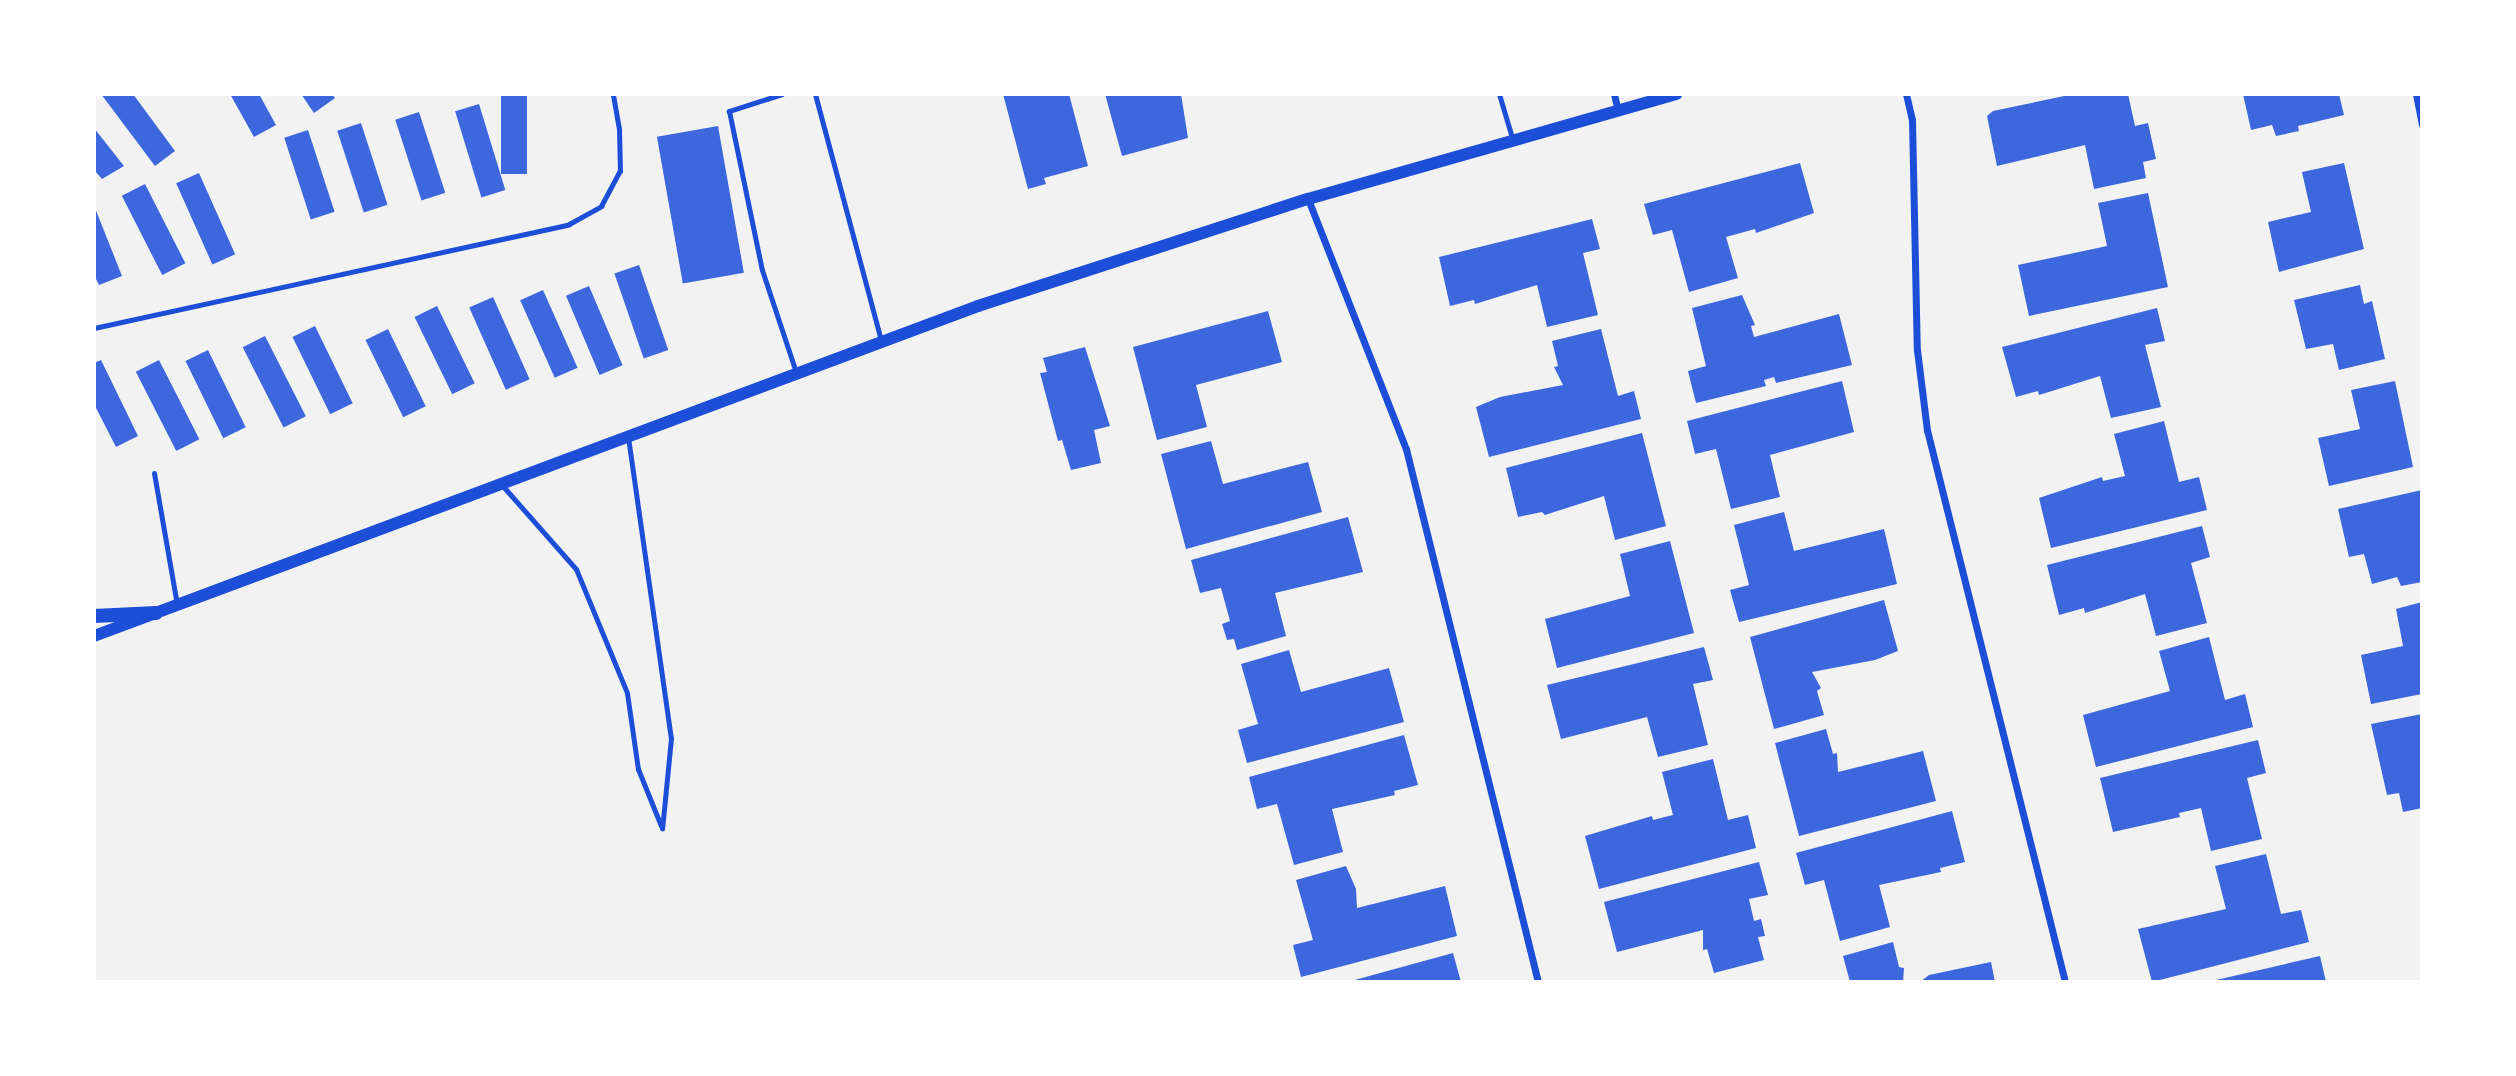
<!DOCTYPE html>
<html>
<head>
<meta charset="utf-8">
<style>
  body { margin:0 }
  #map { position:relative; width:2516px; height:1076px; overflow:hidden; background:#f2f2f2; font-family:"Sofia Sans Condensed",sans-serif }
  div>[style] { position:absolute }
  [style*='--x'] { left:calc(var(--x)*1px); top:calc(var(--y)*1px); width:calc(var(--w)*1px); rotate:calc(var(--a)*1deg) }
  .building>* { inset:0; background:#3d67dc; transform-origin:0 0 }
  .service>* { height:5px; margin:-2.5px; padding:0 2.5px; transform-origin:2.5px; border-radius:2.5px; background:#1d4ed8 }
  .minor>* { height:7px; margin:-3.5px; padding:0 3.5px; transform-origin:3.5px; border-radius:3.5px; background:#1d4ed8 }
  .tertiary>* { height:12px; margin:-6px; padding:0 6px; transform-origin:6px; border-radius:6px; background:#1d4ed8 }
  .secondary>* { height:14px; margin:-7px; padding:0 7px; transform-origin:7px; border-radius:7px; background:#1d4ed8 }
  span { translate:-50% -50%; white-space:nowrap; text-align:center; line-height:1.15; -webkit-text-stroke:5px #fff; paint-order:stroke }
  .frame { position:absolute; inset:0; border:96px solid #fff; pointer-events:none }
</style>
</head>
<body>
<div id="map">
  <div class="building">
    <i style="clip-path:polygon(101px 94px,133px 94px,175px 151px,155px 166px)"></i>
    <i style="clip-path:polygon(230px 94px,259px 94px,276px 125px,254px 137px)"></i>
    <i style="clip-path:polygon(301px 94px,332px 94px,335px 98px,314px 113px)"></i>
    <i style="left:501px;top:94px;width:26px;height:80px"></i>
    <i style="clip-path:polygon(1003px 94px,1069px 94px,1088px 166px,1044px 178px,1046px 184px,1028px 189px)"></i>
    <i style="clip-path:polygon(1105px 94px,1181px 94px,1188px 138px,1122px 156px)"></i>
    <i style="clip-path:polygon(2074px 94px,2128px 94px,2135px 126px,2148px 123px,2156px 159px,2143px 162px,2146px 178px,2094px 189px,2085px 145px,1997px 166px,1987px 116px,1993px 111px)"></i>
    <i style="clip-path:polygon(2243px 94px,2339px 94px,2344px 115px,2298px 126px,2299px 131px,2276px 136px,2272px 125px,2251px 130px)"></i>
    <i style="left:479px;top:104px;width:90px;height:25px;rotate:73deg"></i>
    <i style="left:419px;top:112px;width:85px;height:25px;rotate:72deg"></i>
    <i style="left:361px;top:123px;width:86px;height:25px;rotate:72deg"></i>
    <i style="left:718px;top:126px;width:149px;height:62px;rotate:80deg"></i>
    <i style="clip-path:polygon(94px 128px,124px 166px,102px 179px,94px 170px)"></i>
    <i style="left:308px;top:130px;width:86px;height:25px;rotate:72deg"></i>
    <i style="clip-path:polygon(1800px 163px,1814px 213px,1756px 233px,1755px 229px,1726px 237px,1738px 278px,1689px 292px,1672px 230px,1653px 235px,1644px 204px)"></i>
    <i style="clip-path:polygon(2344px 163px,2364px 249px,2279px 272px,2268px 222px,2311px 212px,2302px 172px)"></i>
    <i style="left:199px;top:173px;width:89px;height:25px;rotate:66deg"></i>
    <i style="left:145px;top:184px;width:89px;height:26px;rotate:63deg"></i>
    <i style="clip-path:polygon(2148px 193px,2168px 287px,2029px 316px,2018px 265px,2107px 246px,2098px 203px)"></i>
    <i style="clip-path:polygon(95px 208px,122px 276px,99px 285px,94px 275px)"></i>
    <i style="clip-path:polygon(1592px 219px,1600px 249px,1583px 253px,1598px 315px,1547px 327px,1537px 285px,1475px 304px,1474px 300px,1450px 306px,1439px 257px)"></i>
    <i style="left:639px;top:265px;width:90px;height:26px;rotate:71deg"></i>
    <i style="clip-path:polygon(2360px 285px,2364px 304px,2372px 301px,2385px 359px,2339px 370px,2333px 344px,2306px 349px,2294px 300px)"></i>
    <i style="left:589px;top:286px;width:86px;height:25px;rotate:67deg"></i>
    <i style="left:543px;top:290px;width:85px;height:25px;rotate:66deg"></i>
    <i style="clip-path:polygon(1742px 295px,1755px 325px,1751px 326px,1754px 337px,1839px 314px,1852px 365px,1776px 383px,1774px 377px,1764px 380px,1766px 386px,1696px 403px,1688px 371px,1706px 366px,1692px 308px)"></i>
    <i style="left:493px;top:297px;width:90px;height:26px;rotate:66deg"></i>
    <i style="left:437px;top:306px;width:86px;height:25px;rotate:64deg"></i>
    <i style="clip-path:polygon(2157px 308px,2165px 341px,2145px 345px,2161px 407px,2111px 418px,2100px 376px,2039px 395px,2038px 391px,2016px 397px,2002px 347px)"></i>
    <i style="clip-path:polygon(1268px 311px,1282px 362px,1196px 385px,1207px 427px,1157px 440px,1133px 347px)"></i>
    <i style="left:315px;top:326px;width:86px;height:25px;rotate:64deg"></i>
    <i style="left:388px;top:329px;width:86px;height:25px;rotate:64deg"></i>
    <i style="clip-path:polygon(1601px 329px,1618px 396px,1634px 391px,1641px 419px,1489px 457px,1476px 407px,1500px 397px,1563px 385px,1554px 367px,1558px 366px,1552px 341px)"></i>
    <i style="left:265px;top:336px;width:90px;height:25px;rotate:63deg"></i>
    <i style="clip-path:polygon(1085px 347px,1110px 426px,1094px 430px,1101px 463px,1071px 470px,1062px 440px,1058px 441px,1040px 373px,1047px 372px,1043px 358px)"></i>
    <i style="left:208px;top:350px;width:86px;height:25px;rotate:64deg"></i>
    <i style="clip-path:polygon(101px 360px,138px 436px,116px 447px,94px 404px,94px 363px)"></i>
    <i style="left:159px;top:360px;width:89px;height:26px;rotate:63deg"></i>
    <i style="clip-path:polygon(1842px 381px,1854px 432px,1770px 455px,1780px 497px,1731px 509px,1716px 449px,1695px 454px,1687px 421px)"></i>
    <i style="clip-path:polygon(2395px 381px,2413px 467px,2329px 486px,2318px 438px,2360px 429px,2351px 390px)"></i>
    <i style="clip-path:polygon(2164px 421px,2179px 482px,2199px 477px,2207px 510px,2051px 548px,2039px 498px,2102px 477px,2103px 481px,2125px 476px,2114px 434px)"></i>
    <i style="clip-path:polygon(1642px 433px,1666px 526px,1615px 540px,1604px 496px,1545px 515px,1542px 512px,1518px 517px,1506px 468px)"></i>
    <i style="clip-path:polygon(1211px 441px,1223px 484px,1308px 462px,1322px 512px,1186px 549px,1161px 454px)"></i>
    <i style="clip-path:polygon(2422px 490px,2422px 582px,2401px 586px,2397px 577px,2372px 584px,2364px 554px,2349px 557px,2338px 509px)"></i>
    <i style="clip-path:polygon(1784px 512px,1794px 551px,1884px 529px,1897px 584px,1739px 622px,1730px 590px,1749px 585px,1734px 525px)"></i>
    <i style="clip-path:polygon(1348px 517px,1363px 572px,1275px 593px,1286px 636px,1237px 650px,1234px 639px,1227px 640px,1222px 624px,1230px 621px,1221px 588px,1200px 593px,1191px 560px)"></i>
    <i style="clip-path:polygon(2202px 526px,2210px 557px,2191px 563px,2207px 623px,2156px 636px,2145px 594px,2085px 613px,2084px 608px,2059px 615px,2047px 565px)"></i>
    <i style="clip-path:polygon(1670px 541px,1694px 633px,1557px 668px,1545px 619px,1630px 596px,1620px 554px)"></i>
    <i style="clip-path:polygon(1884px 600px,1898px 651px,1875px 660px,1812px 672px,1821px 688px,1817px 691px,1824px 715px,1774px 729px,1750px 637px)"></i>
    <i style="clip-path:polygon(2422px 602px,2422px 694px,2371px 704px,2361px 655px,2403px 646px,2396px 609px)"></i>
    <i style="clip-path:polygon(2209px 637px,2225px 700px,2245px 694px,2253px 727px,2096px 767px,2083px 715px,2170px 691px,2159px 651px)"></i>
    <i style="clip-path:polygon(1704px 647px,1713px 680px,1693px 684px,1708px 745px,1658px 757px,1647px 717px,1561px 739px,1547px 685px)"></i>
    <i style="clip-path:polygon(1289px 650px,1301px 692px,1389px 668px,1404px 722px,1247px 763px,1238px 730px,1258px 724px,1241px 664px)"></i>
    <i style="clip-path:polygon(2422px 714px,2422px 808px,2403px 812px,2399px 793px,2387px 795px,2371px 724px)"></i>
    <i style="clip-path:polygon(1826px 729px,1833px 754px,1837px 753px,1838px 772px,1923px 751px,1936px 801px,1799px 836px,1775px 743px)"></i>
    <i style="clip-path:polygon(1404px 735px,1418px 785px,1394px 791px,1395px 795px,1332px 809px,1343px 852px,1294px 865px,1277px 804px,1257px 809px,1249px 777px)"></i>
    <i style="clip-path:polygon(2258px 740px,2266px 773px,2247px 778px,2262px 839px,2211px 851px,2201px 808px,2179px 813px,2180px 817px,2113px 832px,2100px 778px)"></i>
    <i style="clip-path:polygon(1713px 759px,1728px 820px,1748px 815px,1756px 848px,1599px 889px,1585px 836px,1652px 816px,1653px 820px,1673px 815px,1662px 772px)"></i>
    <i style="clip-path:polygon(1952px 811px,1965px 862px,1940px 868px,1941px 872px,1879px 885px,1890px 927px,1840px 941px,1824px 880px,1805px 885px,1796px 853px)"></i>
    <i style="clip-path:polygon(2266px 854px,2281px 914px,2301px 910px,2309px 942px,2152px 982px,2138px 929px,2226px 909px,2215px 866px)"></i>
    <i style="clip-path:polygon(1759px 862px,1768px 895px,1749px 899px,1754px 921px,1761px 919px,1765px 936px,1758px 937px,1764px 960px,1714px 973px,1707px 949px,1703px 950px,1703px 930px,1617px 952px,1604px 902px)"></i>
    <i style="clip-path:polygon(1346px 866px,1356px 889px,1357px 908px,1445px 886px,1457px 936px,1301px 977px,1293px 945px,1313px 940px,1296px 880px)"></i>
    <i style="clip-path:polygon(1893px 942px,1899px 967px,1904px 968px,1903px 982px,1850px 982px,1843px 956px)"></i>
    <i style="clip-path:polygon(1453px 953px,1461px 982px,1351px 982px,1351px 981px)"></i>
    <i style="clip-path:polygon(2320px 956px,2326px 982px,2216px 982px,2216px 980px)"></i>
    <i style="clip-path:polygon(1991px 962px,1995px 982px,1920px 982px,1929px 975px)"></i>
  </div>
  <div class="service">
    <i style="--x:782;--y:94;--w:56;--a:162.2"></i>
    <i style="--x:729;--y:111;--w:162;--a:78.3"></i>
    <i style="--x:762;--y:270;--w:108;--a:71.6"></i>
    <i style="--x:815;--y:94;--w:255;--a:75"></i>
    <i style="--x:1499;--y:94;--w:49;--a:73.4"></i>
    <i style="--x:94;--y:328;--w:486;--a:-12.3"></i>
    <i style="--x:569;--y:224;--w:37;--a:-29"></i>
    <i style="--x:601;--y:206;--w:40;--a:-62"></i>
    <i style="--x:620;--y:171;--w:42;--a:-91.4"></i>
    <i style="--x:619;--y:129;--w:36;--a:-100"></i>
    <i style="--x:628;--y:437;--w:304;--a:81.9"></i>
    <i style="--x:671;--y:738;--w:91;--a:95.6"></i>
    <i style="--x:154;--y:473;--w:134;--a:80.1"></i>
    <i style="--x:501;--y:484;--w:113;--a:48.6"></i>
    <i style="--x:576;--y:569;--w:134;--a:67.6"></i>
    <i style="--x:627;--y:693;--w:77;--a:81.8"></i>
    <i style="--x:638;--y:769;--w:61;--a:68"></i>
  </div>
  <div class="minor">
    <i style="--x:1614;--y:94;--w:17;--a:77"></i>
    <i style="--x:1906;--y:94;--w:27;--a:77"></i>
    <i style="--x:1912;--y:120;--w:230;--a:88.8"></i>
    <i style="--x:1917;--y:350;--w:81;--a:82.9"></i>
    <i style="--x:1927;--y:430;--w:569;--a:75.96"></i>
    <i style="--x:2416;--y:94;--w:31;--a:79"></i>
    <i style="--x:1308;--y:199;--w:269;--a:68.6"></i>
    <i style="--x:1406;--y:449;--w:549;--a:76.09"></i>
  </div>
  <div class="tertiary">
    <i style="--x:94;--y:636;--w:944;--a:-20.47"></i>
    <i style="--x:978;--y:306;--w:347;--a:-18"></i>
    <i style="--x:1308;--y:199;--w:383;--a:-15.9"></i>
  </div>
  <div class="secondary">
    <i style="--x:94;--y:616;--w:62;--a:-2.8"></i>
  </div>
  <div class="frame"></div>
</div>
</body>
</html>
